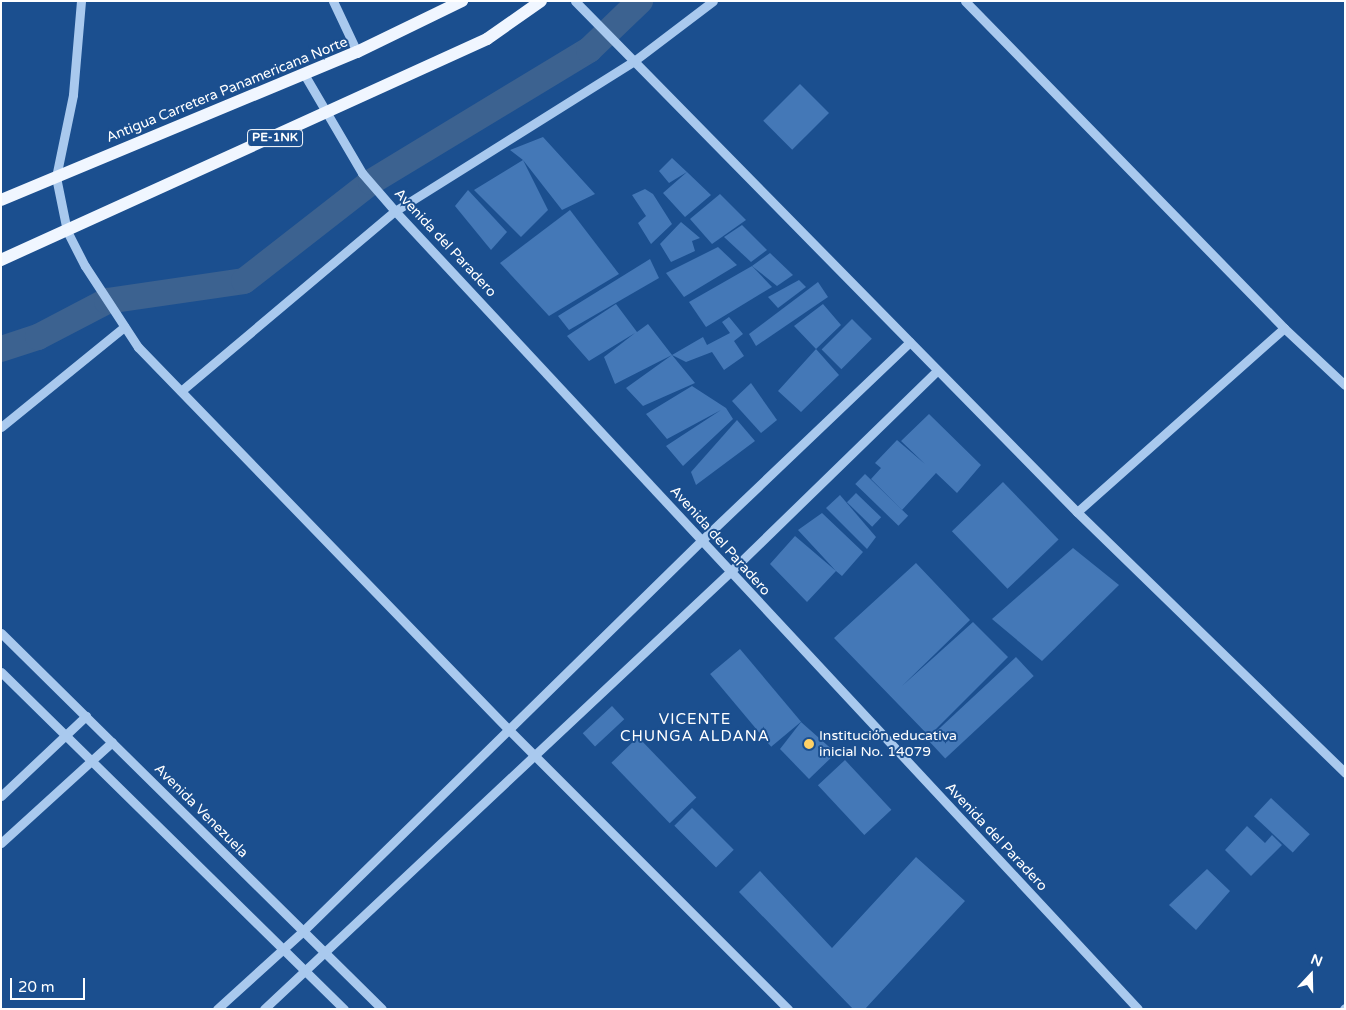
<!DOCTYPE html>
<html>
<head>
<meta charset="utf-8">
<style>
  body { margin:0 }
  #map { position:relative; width:1346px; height:1010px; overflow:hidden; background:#1b4f8f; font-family:"Varela Round",sans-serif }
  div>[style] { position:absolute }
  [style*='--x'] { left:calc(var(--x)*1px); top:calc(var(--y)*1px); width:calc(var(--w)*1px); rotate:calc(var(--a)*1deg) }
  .canal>* { height:26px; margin:-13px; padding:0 13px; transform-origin:13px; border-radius:13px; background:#3c6290 }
  .building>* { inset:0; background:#4478b7; transform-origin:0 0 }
  .minor>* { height:9px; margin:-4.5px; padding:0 4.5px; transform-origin:4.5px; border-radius:4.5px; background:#a9c9ee }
  .major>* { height:12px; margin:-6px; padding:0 6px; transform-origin:6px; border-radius:6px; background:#f0f6ff }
  .dots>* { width:14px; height:14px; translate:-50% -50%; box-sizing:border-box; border:2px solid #1b4f8f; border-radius:50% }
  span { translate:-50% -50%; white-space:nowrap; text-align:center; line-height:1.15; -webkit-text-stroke:4px #1b4f8f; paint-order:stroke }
  .shield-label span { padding:1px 4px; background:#1b4f8f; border:1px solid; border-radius:4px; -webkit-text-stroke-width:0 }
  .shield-label { font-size:12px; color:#fff; font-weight:700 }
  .street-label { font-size:14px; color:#fff }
  .poi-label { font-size:14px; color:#fff }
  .left { translate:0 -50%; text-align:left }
  .neighbourhood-label { font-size:15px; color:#fff; letter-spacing:1px }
  .frame { position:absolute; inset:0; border:2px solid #fff; pointer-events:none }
  .north { position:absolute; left:1286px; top:950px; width:50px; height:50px; -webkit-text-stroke:4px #1b4f8f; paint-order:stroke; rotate:21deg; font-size:14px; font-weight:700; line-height:20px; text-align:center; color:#fff }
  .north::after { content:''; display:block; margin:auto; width:18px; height:22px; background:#fff; clip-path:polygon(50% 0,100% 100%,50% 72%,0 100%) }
  .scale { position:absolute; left:10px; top:978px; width:75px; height:22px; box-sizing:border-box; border:2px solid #fff; border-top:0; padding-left:6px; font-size:15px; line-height:18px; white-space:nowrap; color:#fff; -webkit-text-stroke:4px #1b4f8f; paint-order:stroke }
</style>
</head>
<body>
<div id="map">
  <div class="canal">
    <i style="--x:1;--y:349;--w:39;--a:-18"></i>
    <i style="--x:38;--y:337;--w:78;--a:-27.6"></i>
    <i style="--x:107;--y:301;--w:138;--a:-8.3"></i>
    <i style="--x:244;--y:281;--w:161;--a:-37.9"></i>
    <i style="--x:371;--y:182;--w:255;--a:-31.2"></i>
    <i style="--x:589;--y:50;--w:71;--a:-43.9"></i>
  </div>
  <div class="building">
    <i style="left:800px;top:84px;width:41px;height:52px;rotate:45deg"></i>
    <i style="clip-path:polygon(543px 137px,595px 194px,562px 210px,523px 160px,548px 210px,521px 237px,474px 190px,523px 160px,510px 150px)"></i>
    <i style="clip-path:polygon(672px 158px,687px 172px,711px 195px,685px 217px,663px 193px,687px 172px,669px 183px,659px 171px)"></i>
    <i style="clip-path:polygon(645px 189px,653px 194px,672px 224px,651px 244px,638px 223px,646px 216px,632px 195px)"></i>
    <i style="clip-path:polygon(468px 190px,507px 232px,491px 250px,455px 206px)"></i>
    <i style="clip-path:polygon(720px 194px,746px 220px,712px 244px,690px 219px)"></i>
    <i style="clip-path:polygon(570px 210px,619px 274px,549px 316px,500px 263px)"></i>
    <i style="clip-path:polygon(681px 222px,700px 238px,692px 241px,695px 251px,671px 262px,660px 244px)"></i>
    <i style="clip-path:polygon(742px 225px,767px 250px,751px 262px,724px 237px)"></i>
    <i style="clip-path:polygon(718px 247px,737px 265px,684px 297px,666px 273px)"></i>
    <i style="clip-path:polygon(770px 253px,793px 275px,777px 286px,752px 266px)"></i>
    <i style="clip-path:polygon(650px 259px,659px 278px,569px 330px,558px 316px)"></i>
    <i style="clip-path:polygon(752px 266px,772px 287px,706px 327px,689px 302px)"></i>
    <i style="clip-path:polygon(799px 280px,806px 287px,778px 308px,768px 297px)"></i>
    <i style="clip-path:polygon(818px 282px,828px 297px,756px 346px,749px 334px)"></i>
    <i style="clip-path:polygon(616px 304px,637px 332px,648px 324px,672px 355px,703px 337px,707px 345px,730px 333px,722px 322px,729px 317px,743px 334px,734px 341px,744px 356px,724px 370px,712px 352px,686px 362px,672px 355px,695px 383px,643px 406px,626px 388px,672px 355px,615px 384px,604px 357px,635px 333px,589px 361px,567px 336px)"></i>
    <i style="clip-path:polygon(823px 304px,841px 325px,816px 349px,839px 375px,801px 412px,778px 391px,816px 349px,794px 326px)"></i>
    <i style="left:852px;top:319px;width:28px;height:43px;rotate:45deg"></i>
    <i style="clip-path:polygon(751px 383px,777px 420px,761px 433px,732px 401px)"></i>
    <i style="clip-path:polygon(692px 386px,726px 408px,733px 419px,683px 466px,666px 446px,721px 410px,667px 439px,646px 414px)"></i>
    <i style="clip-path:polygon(929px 414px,981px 465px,957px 493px,936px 473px,902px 510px,871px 479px,881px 468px,875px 463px,897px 440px,925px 464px,901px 441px)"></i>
    <i style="clip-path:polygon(737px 420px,755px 441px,696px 485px,691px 472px)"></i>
    <i style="left:865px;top:474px;width:60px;height:14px;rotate:44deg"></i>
    <i style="left:1003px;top:482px;width:80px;height:71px;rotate:46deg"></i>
    <i style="left:856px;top:493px;width:35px;height:13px;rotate:44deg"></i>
    <i style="clip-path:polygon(840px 495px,876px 537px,867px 549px,826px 508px)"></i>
    <i style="clip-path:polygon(822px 513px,863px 552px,842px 576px,836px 571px,807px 602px,770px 564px,795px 536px,836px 571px,798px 530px)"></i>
    <i style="clip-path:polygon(1073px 548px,1119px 585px,1042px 661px,992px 619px)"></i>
    <i style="clip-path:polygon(916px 563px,970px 620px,902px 686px,973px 622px,1008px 657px,929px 736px,834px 638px)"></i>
    <i style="left:740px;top:649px;width:95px;height:39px;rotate:50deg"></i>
    <i style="left:1016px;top:657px;width:26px;height:121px;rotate:47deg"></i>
    <i style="left:612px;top:706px;width:18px;height:40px;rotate:47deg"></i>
    <i style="clip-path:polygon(801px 722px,836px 753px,809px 779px,780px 749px)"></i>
    <i style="left:638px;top:737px;width:84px;height:37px;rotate:46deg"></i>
    <i style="left:845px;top:760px;width:68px;height:37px;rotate:47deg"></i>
    <i style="left:1271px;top:798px;width:53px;height:25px;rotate:43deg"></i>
    <i style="left:692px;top:808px;width:59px;height:25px;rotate:45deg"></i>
    <i style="clip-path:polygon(1247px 826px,1265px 843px,1272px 835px,1282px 845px,1251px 876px,1225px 850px)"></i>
    <i style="clip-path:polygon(916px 857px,965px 901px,865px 1009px,853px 1009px,739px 892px,760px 871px,832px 948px)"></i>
    <i style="clip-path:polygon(1207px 869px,1230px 891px,1196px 930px,1169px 905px)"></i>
  </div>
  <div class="minor">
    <i style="--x:81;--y:1;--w:94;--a:94.9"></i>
    <i style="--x:73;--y:95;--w:84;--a:101.7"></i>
    <i style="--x:56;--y:177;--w:55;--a:78.5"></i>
    <i style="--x:67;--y:231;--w:39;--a:63"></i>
    <i style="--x:85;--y:266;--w:97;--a:56.8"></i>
    <i style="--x:138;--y:347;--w:533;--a:45.91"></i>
    <i style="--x:509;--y:730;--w:395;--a:45"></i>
    <i style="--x:333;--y:1;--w:56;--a:64.8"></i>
    <i style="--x:575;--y:1;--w:716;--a:45.51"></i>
    <i style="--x:1077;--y:512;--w:374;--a:44.2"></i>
    <i style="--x:965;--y:1;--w:457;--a:45.7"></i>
    <i style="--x:1284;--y:328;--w:83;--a:43.1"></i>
    <i style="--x:304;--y:74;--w:115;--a:59.6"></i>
    <i style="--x:362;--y:173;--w:50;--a:49"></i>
    <i style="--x:395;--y:211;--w:1090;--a:47.04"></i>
    <i style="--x:181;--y:391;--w:280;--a:-40.1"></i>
    <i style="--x:395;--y:211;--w:282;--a:-32.1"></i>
    <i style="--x:634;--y:61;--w:99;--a:-37.2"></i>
    <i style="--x:1;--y:427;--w:159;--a:-39.1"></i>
    <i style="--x:1077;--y:512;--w:277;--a:-41.6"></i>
    <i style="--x:1;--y:633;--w:535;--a:44.62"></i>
    <i style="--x:1;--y:672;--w:481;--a:44.5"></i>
    <i style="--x:1;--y:796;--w:117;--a:-43.3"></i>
    <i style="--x:1;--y:843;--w:150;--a:-42.3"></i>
    <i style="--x:217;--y:1009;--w:116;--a:-42.2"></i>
    <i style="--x:303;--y:931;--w:559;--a:-44.42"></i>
    <i style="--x:702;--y:540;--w:287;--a:-43.6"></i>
    <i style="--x:264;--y:1009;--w:639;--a:-43.16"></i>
    <i style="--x:730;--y:572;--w:289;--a:-44.2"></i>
    <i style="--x:1344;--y:1009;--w:1;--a:-45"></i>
  </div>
  <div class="major">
    <i style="--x:1;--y:200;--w:386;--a:-22.6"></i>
    <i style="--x:357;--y:52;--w:117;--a:-25.9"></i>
    <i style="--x:1;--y:260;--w:534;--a:-24.45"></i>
    <i style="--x:487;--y:39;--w:66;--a:-35.1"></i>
  </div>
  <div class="dots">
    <i style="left:809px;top:744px;background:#ffd166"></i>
  </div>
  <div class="shield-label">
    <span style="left:275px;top:138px">PE-1NK</span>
  </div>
  <div class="street-label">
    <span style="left:227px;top:90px;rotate:-22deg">Antigua Carretera Panamericana Norte</span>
    <span style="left:445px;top:243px;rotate:47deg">Avenida del Paradero</span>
    <span style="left:720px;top:541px;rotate:48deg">Avenida del Paradero</span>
    <span style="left:201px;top:811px;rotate:45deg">Avenida Venezuela</span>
    <span style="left:996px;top:837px;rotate:47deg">Avenida del Paradero</span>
  </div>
  <div class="poi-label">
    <span class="left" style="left:819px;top:744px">Institución educativa<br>inicial No. 14079</span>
  </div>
  <div class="neighbourhood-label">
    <span style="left:695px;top:728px">VICENTE<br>CHUNGA ALDANA</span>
  </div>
  <div class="frame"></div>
  <div class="north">N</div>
  <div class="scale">20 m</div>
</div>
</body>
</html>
